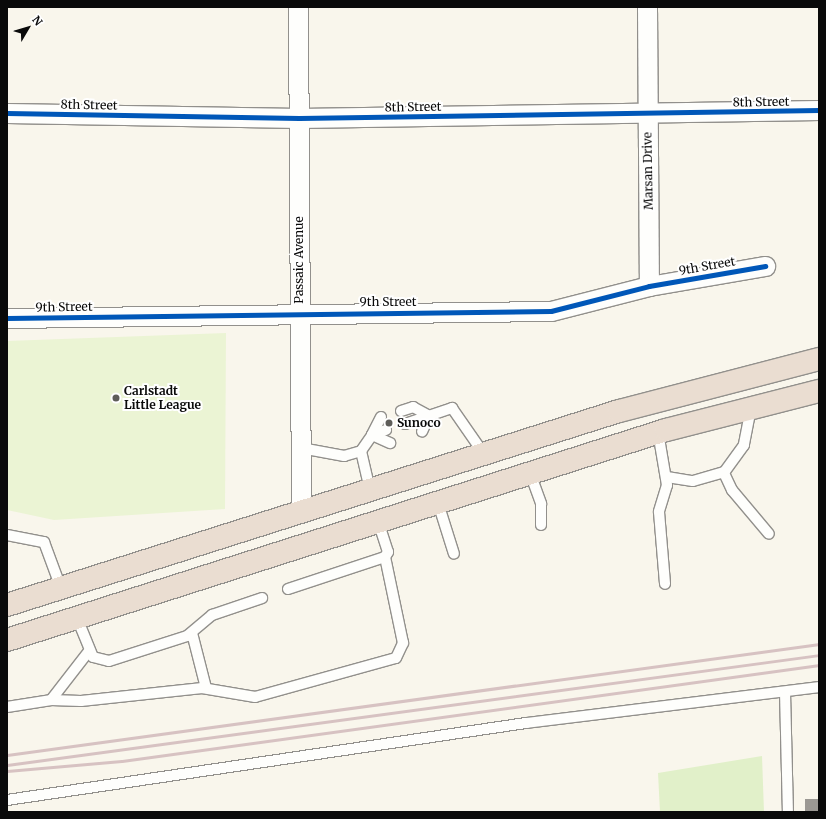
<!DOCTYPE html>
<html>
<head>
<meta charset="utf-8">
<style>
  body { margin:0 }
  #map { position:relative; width:826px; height:819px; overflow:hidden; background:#f9f6ec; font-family:Merriweather,serif }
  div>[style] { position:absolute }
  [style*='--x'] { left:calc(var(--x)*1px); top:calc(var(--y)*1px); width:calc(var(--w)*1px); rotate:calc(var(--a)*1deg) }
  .green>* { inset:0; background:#e1f0c9 }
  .pitch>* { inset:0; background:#ebf4d4 }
  .building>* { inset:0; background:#9b9893; transform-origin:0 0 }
  .roads { filter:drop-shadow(1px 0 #92908c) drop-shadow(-1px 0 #92908c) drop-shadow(0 1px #92908c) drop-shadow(0 -1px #92908c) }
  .lane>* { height:10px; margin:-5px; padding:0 5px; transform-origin:5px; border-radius:5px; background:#fefefc }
  .street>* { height:19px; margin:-9.5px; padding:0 9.5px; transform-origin:9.5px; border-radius:9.5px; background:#fefefc }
  .highway>* { height:22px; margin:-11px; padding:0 11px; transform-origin:11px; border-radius:11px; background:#eaddd1 }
  .rail>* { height:3px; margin:-1.5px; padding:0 1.5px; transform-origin:1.5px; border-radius:1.5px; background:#d7c2c2 }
  .cycleway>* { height:5px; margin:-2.5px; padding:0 2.5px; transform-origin:2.5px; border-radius:2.5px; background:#0057b8 }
  .dots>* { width:11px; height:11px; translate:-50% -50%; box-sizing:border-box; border:2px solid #fff; border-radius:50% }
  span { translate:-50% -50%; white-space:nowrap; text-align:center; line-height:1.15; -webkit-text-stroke:4px #fff; paint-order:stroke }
  .street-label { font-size:12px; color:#0a0a0a }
  .poi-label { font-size:12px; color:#0a0a0a; font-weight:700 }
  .left { translate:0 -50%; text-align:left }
  .frame { position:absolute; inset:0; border:8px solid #0a0a0a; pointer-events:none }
  .north { position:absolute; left:8px; top:8px; width:40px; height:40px; -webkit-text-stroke:3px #fff; paint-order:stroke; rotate:52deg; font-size:11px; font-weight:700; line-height:16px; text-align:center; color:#0a0a0a }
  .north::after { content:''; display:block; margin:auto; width:14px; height:18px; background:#0a0a0a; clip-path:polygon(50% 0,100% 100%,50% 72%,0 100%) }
</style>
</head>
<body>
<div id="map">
  <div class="green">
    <i style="clip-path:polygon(762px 756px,764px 812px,660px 812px,658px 773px)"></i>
  </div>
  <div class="pitch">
    <i style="clip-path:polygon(226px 333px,225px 509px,54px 520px,7px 510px,7px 341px)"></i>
  </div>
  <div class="building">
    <i style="left:805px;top:799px;width:14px;height:13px"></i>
  </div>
  <div class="roads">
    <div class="lane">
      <i style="--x:751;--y:408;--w:38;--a:101"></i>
      <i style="--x:744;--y:445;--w:34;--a:126"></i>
      <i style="--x:724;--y:473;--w:19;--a:65"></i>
      <i style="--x:732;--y:490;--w:57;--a:49.9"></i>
      <i style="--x:401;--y:411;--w:13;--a:-18"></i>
      <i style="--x:413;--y:407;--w:18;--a:29"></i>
      <i style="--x:429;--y:416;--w:17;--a:114"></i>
      <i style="--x:381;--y:417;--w:20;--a:117"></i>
      <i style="--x:372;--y:435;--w:20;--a:24"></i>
      <i style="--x:405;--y:424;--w:50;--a:-18.8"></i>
      <i style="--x:452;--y:408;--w:56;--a:55.2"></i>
      <i style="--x:658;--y:432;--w:54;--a:80.4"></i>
      <i style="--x:667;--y:485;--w:28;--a:107"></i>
      <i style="--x:659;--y:512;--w:72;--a:85.2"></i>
      <i style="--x:301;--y:448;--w:44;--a:10.5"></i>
      <i style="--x:344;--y:456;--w:18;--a:-16"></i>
      <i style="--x:361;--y:451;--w:19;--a:-55"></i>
      <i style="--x:372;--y:435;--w:15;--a:-20"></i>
      <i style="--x:361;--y:451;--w:40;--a:77"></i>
      <i style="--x:530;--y:473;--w:33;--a:70"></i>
      <i style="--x:541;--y:504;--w:21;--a:90"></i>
      <i style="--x:667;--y:477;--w:26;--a:9"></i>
      <i style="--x:693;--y:481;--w:32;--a:-16"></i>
      <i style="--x:438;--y:503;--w:53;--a:72.6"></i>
      <i style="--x:7;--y:535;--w:38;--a:11"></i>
      <i style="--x:44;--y:542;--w:49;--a:69.7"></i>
      <i style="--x:288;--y:589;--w:102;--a:-18.3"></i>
      <i style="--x:385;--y:557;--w:6;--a:-59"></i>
      <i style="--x:388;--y:552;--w:32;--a:-108"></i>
      <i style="--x:77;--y:618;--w:42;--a:67.7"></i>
      <i style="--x:93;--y:657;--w:16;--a:14"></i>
      <i style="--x:109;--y:661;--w:82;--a:-17.8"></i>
      <i style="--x:187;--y:636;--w:33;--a:-40"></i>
      <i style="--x:212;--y:615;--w:53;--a:-18.8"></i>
      <i style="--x:192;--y:633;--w:57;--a:75.7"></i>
      <i style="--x:785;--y:692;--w:120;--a:88.6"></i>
      <i style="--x:51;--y:700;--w:62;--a:-52.2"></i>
      <i style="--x:7;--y:707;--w:45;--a:-9"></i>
      <i style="--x:51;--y:700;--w:30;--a:2"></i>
      <i style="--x:81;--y:701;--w:122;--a:-6.1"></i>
      <i style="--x:202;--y:688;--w:54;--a:9.6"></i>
      <i style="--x:255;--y:697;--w:146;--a:-15.5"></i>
      <i style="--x:396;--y:658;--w:17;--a:-65"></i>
      <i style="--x:403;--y:643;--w:88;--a:-101.8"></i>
      <i style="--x:7;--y:800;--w:525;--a:-8.44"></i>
      <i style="--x:526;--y:723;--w:295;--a:-7"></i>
    </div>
    <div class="street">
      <i style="--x:298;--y:7;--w:505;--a:89.66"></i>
      <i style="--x:647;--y:7;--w:279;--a:89.6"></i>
      <i style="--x:7;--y:113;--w:292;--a:1"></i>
      <i style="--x:299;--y:118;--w:520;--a:-0.88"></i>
      <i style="--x:7;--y:318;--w:544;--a:-0.74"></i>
      <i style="--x:551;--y:311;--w:101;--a:-14.3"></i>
      <i style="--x:649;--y:286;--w:118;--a:-9.8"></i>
    </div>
    <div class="highway">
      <i style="--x:7;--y:605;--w:642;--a:-17.59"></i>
      <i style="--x:619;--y:411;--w:207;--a:-14.6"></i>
      <i style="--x:7;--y:640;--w:692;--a:-17.68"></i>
      <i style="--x:666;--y:430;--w:158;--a:-14.3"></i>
    </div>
  </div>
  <div class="rail">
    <i style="--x:7;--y:755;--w:820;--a:-7.78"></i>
    <i style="--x:7;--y:765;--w:819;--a:-7.71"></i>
    <i style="--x:7;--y:771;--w:115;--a:-5"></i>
    <i style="--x:122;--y:761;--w:704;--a:-7.84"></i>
  </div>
  <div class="cycleway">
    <i style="--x:7;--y:113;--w:292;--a:1"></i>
    <i style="--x:299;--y:118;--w:520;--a:-0.88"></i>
    <i style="--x:7;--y:318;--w:544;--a:-0.74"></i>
    <i style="--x:551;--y:311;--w:101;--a:-14.3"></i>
    <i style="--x:649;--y:286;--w:118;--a:-9.8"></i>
  </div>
  <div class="dots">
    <i style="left:116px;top:398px;background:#5e5d59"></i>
    <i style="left:389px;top:423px;background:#5e5d59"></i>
  </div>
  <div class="street-label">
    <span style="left:761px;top:102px;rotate:-1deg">8th Street</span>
    <span style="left:89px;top:105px;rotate:1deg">8th Street</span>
    <span style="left:413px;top:107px;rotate:-1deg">8th Street</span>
    <span style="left:648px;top:171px;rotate:-91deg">Marsan Drive</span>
    <span style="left:299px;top:260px;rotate:-90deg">Passaic Avenue</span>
    <span style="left:707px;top:266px;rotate:-10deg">9th Street</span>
    <span style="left:388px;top:302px">9th Street</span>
    <span style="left:64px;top:307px;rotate:-1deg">9th Street</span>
  </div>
  <div class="poi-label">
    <span class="left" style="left:124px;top:398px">Carlstadt<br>Little League</span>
    <span class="left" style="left:397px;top:423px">Sunoco</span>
  </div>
  <div class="frame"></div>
  <div class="north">N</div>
</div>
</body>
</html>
